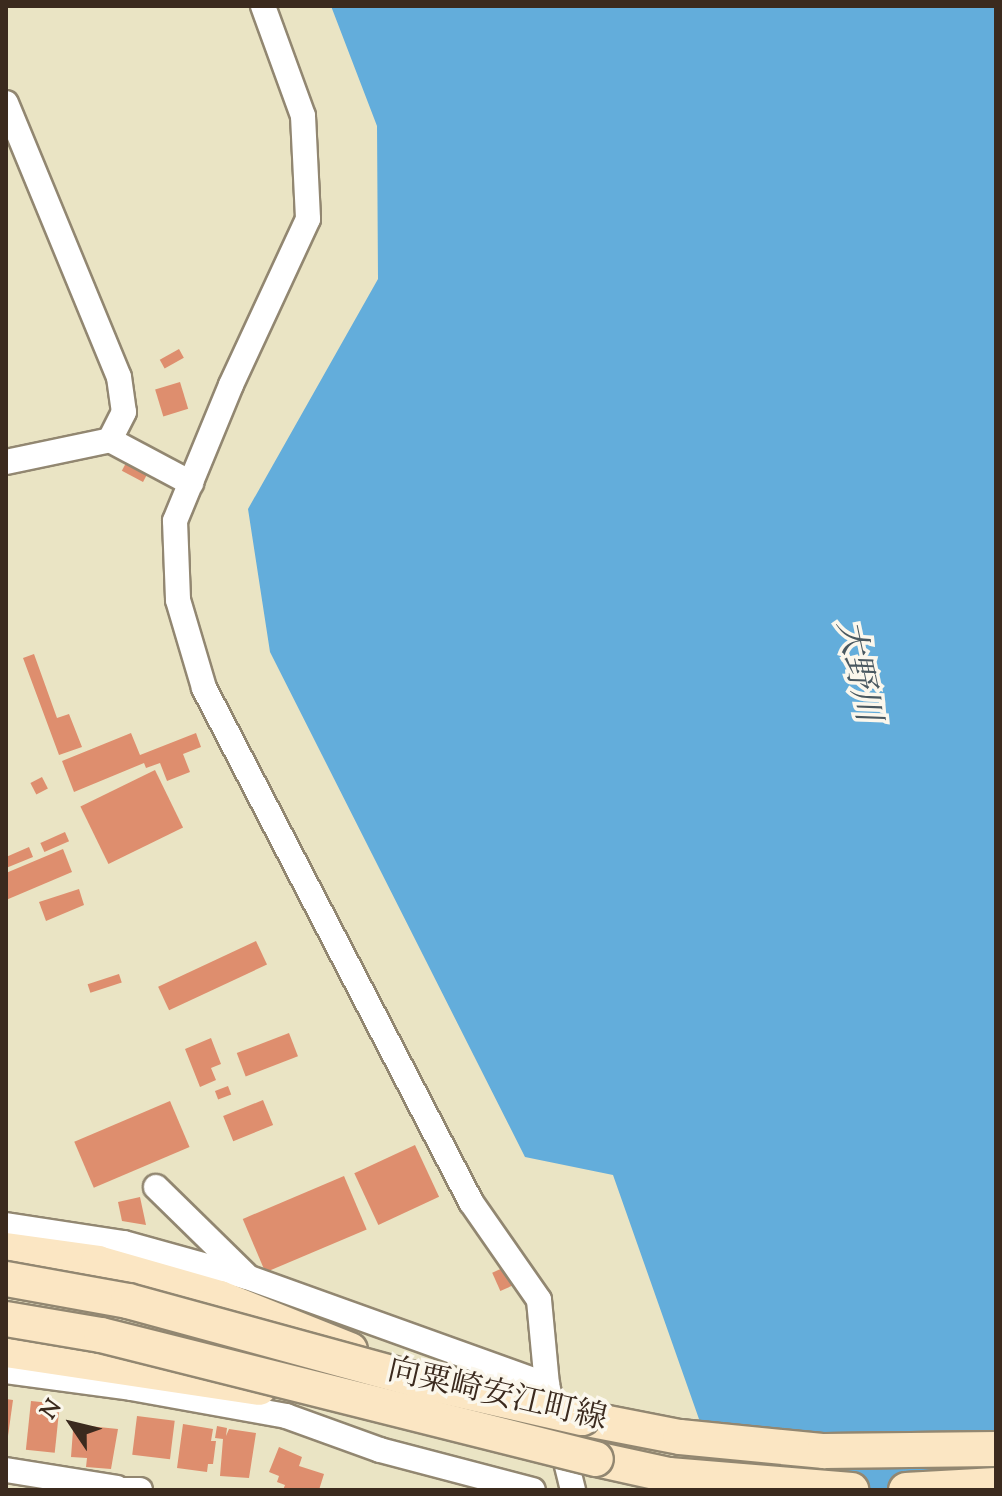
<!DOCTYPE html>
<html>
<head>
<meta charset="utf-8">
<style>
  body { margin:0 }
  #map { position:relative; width:1002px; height:1496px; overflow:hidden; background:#eae4c4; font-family:"Sorts Mill Goudy","Noto Serif JP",serif }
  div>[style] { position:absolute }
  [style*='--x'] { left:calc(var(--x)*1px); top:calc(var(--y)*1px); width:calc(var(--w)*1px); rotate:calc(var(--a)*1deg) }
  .water>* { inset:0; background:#63addb }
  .building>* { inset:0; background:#de8e6e; transform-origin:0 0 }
  .roads { filter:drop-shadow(2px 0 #928771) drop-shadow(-2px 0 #928771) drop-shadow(0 2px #928771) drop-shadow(0 -2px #928771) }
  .minor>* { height:24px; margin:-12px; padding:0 12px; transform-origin:12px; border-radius:12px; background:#fff }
  .secondary>* { height:34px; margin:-17px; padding:0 17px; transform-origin:17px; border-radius:17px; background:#fbe6c3 }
  .bridges { filter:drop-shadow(2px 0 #928771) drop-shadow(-2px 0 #928771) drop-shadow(0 2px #928771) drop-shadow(0 -2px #928771) }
  .secondary-bridge>* { height:34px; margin:-17px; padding:0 17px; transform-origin:17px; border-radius:17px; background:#fbe6c3 }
  span { translate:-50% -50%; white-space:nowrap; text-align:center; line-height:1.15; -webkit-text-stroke:7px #fbf7ec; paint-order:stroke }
  .street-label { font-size:32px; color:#3b2a1e }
  .water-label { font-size:34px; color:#495860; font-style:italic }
  .frame { position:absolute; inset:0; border:8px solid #3b2a1e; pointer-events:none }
  .north { position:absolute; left:32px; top:1384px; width:80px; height:80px; -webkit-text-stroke:6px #fbf7ec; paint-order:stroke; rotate:305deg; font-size:22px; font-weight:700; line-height:32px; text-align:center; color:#3b2a1e }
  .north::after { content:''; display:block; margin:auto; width:28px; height:36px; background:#3b2a1e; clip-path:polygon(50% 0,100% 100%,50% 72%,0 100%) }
</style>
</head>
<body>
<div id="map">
  <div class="water">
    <i style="clip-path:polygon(331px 6px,996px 6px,996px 1490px,724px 1490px,613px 1175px,525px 1157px,270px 652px,248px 509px,378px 279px,377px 126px)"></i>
  </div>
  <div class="building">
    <i style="left:179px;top:349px;width:10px;height:22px;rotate:61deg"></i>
    <i style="left:180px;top:382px;width:28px;height:26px;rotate:73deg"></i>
    <i style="left:127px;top:461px;width:24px;height:11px;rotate:28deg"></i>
    <i style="clip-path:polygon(34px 654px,57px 718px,69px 714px,82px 747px,59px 755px,23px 658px)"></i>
    <i style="clip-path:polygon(131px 733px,140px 755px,196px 733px,201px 747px,183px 754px,190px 772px,167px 781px,160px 763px,146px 768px,144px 763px,74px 792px,62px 761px)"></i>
    <i style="left:155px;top:770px;width:64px;height:83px;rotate:64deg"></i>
    <i style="left:42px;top:777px;width:13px;height:13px;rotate:63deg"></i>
    <i style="left:65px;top:832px;width:10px;height:27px;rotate:66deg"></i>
    <i style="clip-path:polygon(29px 847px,33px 857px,6px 868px,6px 857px)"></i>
    <i style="clip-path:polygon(63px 849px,72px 872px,6px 900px,6px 873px)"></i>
    <i style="clip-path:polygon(79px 889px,84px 905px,46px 921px,39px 902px)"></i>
    <i style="left:256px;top:941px;width:26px;height:108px;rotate:65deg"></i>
    <i style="left:119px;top:974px;width:9px;height:33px;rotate:72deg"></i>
    <i style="left:289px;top:1033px;width:25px;height:56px;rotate:69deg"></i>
    <i style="clip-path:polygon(211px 1038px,221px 1064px,211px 1068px,216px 1080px,200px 1087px,185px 1049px)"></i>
    <i style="left:228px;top:1086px;width:9px;height:14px;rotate:69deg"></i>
    <i style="left:263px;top:1100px;width:27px;height:43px;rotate:68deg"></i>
    <i style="left:170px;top:1101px;width:50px;height:104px;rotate:67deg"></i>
    <i style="left:415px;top:1145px;width:57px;height:67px;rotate:65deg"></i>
    <i style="left:344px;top:1176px;width:58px;height:110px;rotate:67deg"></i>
    <i style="clip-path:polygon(140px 1197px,146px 1225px,122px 1221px,118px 1202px)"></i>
    <i style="left:505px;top:1267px;width:20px;height:14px;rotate:66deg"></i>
    <i style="clip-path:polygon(6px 1399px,13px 1400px,8px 1436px,6px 1436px)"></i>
    <i style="left:31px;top:1401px;width:29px;height:49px;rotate:6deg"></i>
    <i style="left:137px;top:1416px;width:38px;height:39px;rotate:7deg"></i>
    <i style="clip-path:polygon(183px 1424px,213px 1429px,211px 1441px,216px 1441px,213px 1464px,208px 1464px,207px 1472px,177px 1468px)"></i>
    <i style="clip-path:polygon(79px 1425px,118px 1429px,111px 1469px,86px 1467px,87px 1458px,71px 1457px,73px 1430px,78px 1430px)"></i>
    <i style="clip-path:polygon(217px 1426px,227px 1428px,226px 1436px,229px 1429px,256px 1433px,249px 1478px,220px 1476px,223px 1439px,215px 1438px)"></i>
    <i style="clip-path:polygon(279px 1447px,302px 1457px,299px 1466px,324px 1474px,319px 1490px,283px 1490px,285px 1485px,277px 1482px,279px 1476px,269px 1472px)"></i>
  </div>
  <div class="roads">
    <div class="minor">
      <i style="--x:263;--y:6;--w:117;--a:70"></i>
      <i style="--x:303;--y:116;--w:103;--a:87.2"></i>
      <i style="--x:308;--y:219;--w:183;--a:114.9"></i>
      <i style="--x:231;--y:385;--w:147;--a:112.4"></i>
      <i style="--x:175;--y:521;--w:79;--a:87.8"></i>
      <i style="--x:178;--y:600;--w:92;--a:73.5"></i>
      <i style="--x:204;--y:688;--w:579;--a:62.55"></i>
      <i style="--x:471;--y:1202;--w:119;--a:55.2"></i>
      <i style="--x:539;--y:1300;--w:85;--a:84.6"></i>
      <i style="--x:547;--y:1385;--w:108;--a:76.1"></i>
      <i style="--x:6;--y:103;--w:296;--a:67.6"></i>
      <i style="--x:119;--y:377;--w:35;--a:82"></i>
      <i style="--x:124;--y:412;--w:31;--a:117"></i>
      <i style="--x:6;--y:462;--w:106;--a:-11.9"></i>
      <i style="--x:110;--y:440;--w:92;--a:28"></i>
      <i style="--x:156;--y:1187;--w:126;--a:44.4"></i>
      <i style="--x:6;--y:1225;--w:119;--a:8.7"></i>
      <i style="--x:124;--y:1243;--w:128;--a:15.5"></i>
      <i style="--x:247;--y:1277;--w:319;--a:19.8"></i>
      <i style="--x:6;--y:1371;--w:126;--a:7.7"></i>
      <i style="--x:131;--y:1388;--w:158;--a:10.2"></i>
      <i style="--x:286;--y:1416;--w:100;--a:19.9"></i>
      <i style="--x:380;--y:1450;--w:158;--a:14.7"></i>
      <i style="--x:6;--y:1470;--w:112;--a:9.2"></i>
      <i style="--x:116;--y:1490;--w:24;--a:0"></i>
    </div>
    <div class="secondary">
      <i style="--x:6;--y:1250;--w:93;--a:8"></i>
      <i style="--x:98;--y:1263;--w:127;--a:16"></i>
      <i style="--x:220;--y:1298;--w:140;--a:21.8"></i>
      <i style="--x:6;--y:1350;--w:256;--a:8.5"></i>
      <i style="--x:582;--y:1418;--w:100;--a:11"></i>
      <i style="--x:680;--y:1437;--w:145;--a:5.6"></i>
      <i style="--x:824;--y:1451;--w:172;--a:-0.7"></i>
      <i style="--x:596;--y:1459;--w:75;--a:12.4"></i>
      <i style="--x:669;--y:1475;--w:183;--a:4.7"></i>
      <i style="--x:906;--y:1490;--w:90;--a:-3.2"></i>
    </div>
  </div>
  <div class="bridges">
    <div class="secondary-bridge">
      <i style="--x:6;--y:1279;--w:124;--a:10.2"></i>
      <i style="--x:128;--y:1301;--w:315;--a:15.3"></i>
      <i style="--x:432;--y:1384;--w:154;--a:12.8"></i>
      <i style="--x:6;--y:1319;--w:96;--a:9.6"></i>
      <i style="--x:101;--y:1335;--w:510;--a:14.06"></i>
    </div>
  </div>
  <div class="street-label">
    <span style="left:497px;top:1396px;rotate:13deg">向粟崎安江町線</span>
  </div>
  <div class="water-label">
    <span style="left:857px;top:671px;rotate:78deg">大野川</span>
  </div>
  <div class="frame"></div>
  <div class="north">N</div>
</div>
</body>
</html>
